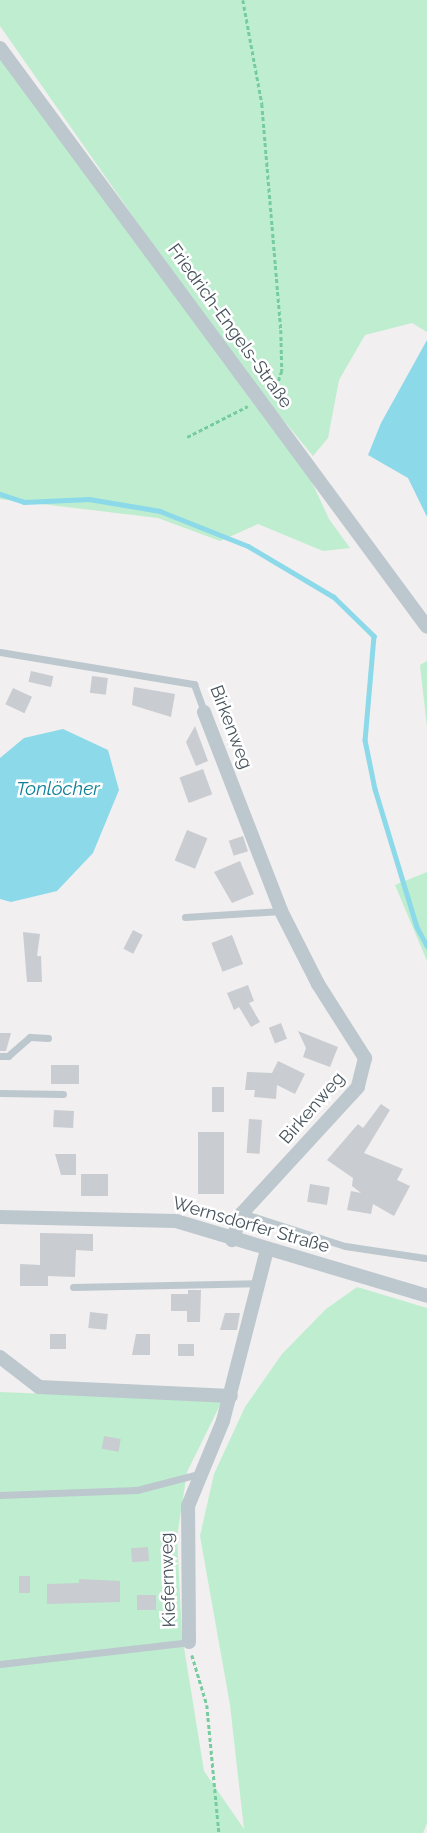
<!DOCTYPE html>
<html>
<head>
<meta charset="utf-8">
<style>
  body { margin:0 }
  #map { position:relative; width:427px; height:1833px; overflow:hidden; background:#f1efef; font-family:Raleway,sans-serif }
  div>[style] { position:absolute }
  [style*='--x'] { left:calc(var(--x)*1px); top:calc(var(--y)*1px); width:calc(var(--w)*1px); rotate:calc(var(--a)*1deg) }
  .green>* { inset:0; background:#beeecf }
  .water>* { inset:0; background:#8cd9ea }
  .stream>* { height:4.5px; margin:-2.25px; padding:0 2.25px; transform-origin:2.25px; border-radius:2.25px; background:#8cd9ea }
  .building>* { inset:0; background:#c9ccd1; transform-origin:0 0 }
  .path>* { height:2.5px; margin-top:-1.25px; transform-origin:0; background:repeating-linear-gradient(90deg,#76cc9f 0 4px,transparent 0 6.5px) }
  .service>* { height:7px; margin:-3.5px; padding:0 3.5px; transform-origin:3.5px; border-radius:3.5px; background:#bdc7ce }
  .minor>* { height:14px; margin:-7px; padding:0 7px; transform-origin:7px; border-radius:7px; background:#bdc7ce }
  span { translate:-50% -50%; white-space:nowrap; text-align:center; line-height:1.15; -webkit-text-stroke:5px #fff; paint-order:stroke }
  .street-label { font-size:18px; color:#47535c }
  .water-label { font-size:19px; color:#0f7f98; font-style:italic }
</style>
</head>
<body>
<div id="map">
  <div class="green">
    <i style="clip-path:polygon(0 0,427px 0,427px 332px,412px 323px,365px 335px,339px 380px,328px 438px,313px 456px,232px 358px,0 26px)"></i>
    <i style="clip-path:polygon(0 51px,304px 465px,329px 519px,350px 548px,323px 551px,258px 524px,220px 541px,158px 518px,0 499px)"></i>
    <i style="clip-path:polygon(427px 661px,427px 727px,420px 665px)"></i>
    <i style="clip-path:polygon(427px 872px,427px 961px,395px 885px)"></i>
    <i style="clip-path:polygon(357px 1287px,427px 1308px,427px 1823px,423px 1833px,0 1833px,0 1392px,222px 1401px,187px 1472px,177px 1537px,182px 1635px,204px 1771px,244px 1829px,230px 1705px,200px 1536px,214px 1474px,245px 1407px,282px 1354px,326px 1309px)"></i>
  </div>
  <div class="water">
    <i style="clip-path:polygon(427px 340px,427px 517px,408px 478px,368px 455px,381px 423px)"></i>
    <i style="clip-path:polygon(63px 729px,108px 750px,119px 790px,93px 853px,57px 891px,11px 902px,0 899px,0 758px,24px 738px)"></i>
  </div>
  <div class="stream">
    <i style="--x:0;--y:494;--w:25;--a:18"></i>
    <i style="--x:24;--y:502;--w:65;--a:-2.6"></i>
    <i style="--x:89;--y:499;--w:72;--a:9.6"></i>
    <i style="--x:160;--y:511;--w:95;--a:21.7"></i>
    <i style="--x:248;--y:546;--w:100;--a:30.7"></i>
    <i style="--x:334;--y:597;--w:56;--a:44.3"></i>
    <i style="--x:374;--y:636;--w:104;--a:94.9"></i>
    <i style="--x:365;--y:740;--w:50;--a:78.5"></i>
    <i style="--x:375;--y:789;--w:144;--a:73.1"></i>
    <i style="--x:417;--y:927;--w:21;--a:62"></i>
  </div>
  <div class="building">
    <i style="left:31px;top:671px;width:23px;height:11px;rotate:13deg"></i>
    <i style="left:92px;top:676px;width:16px;height:17px;rotate:7deg"></i>
    <i style="clip-path:polygon(134px 687px,175px 694px,171px 717px,132px 705px)"></i>
    <i style="left:13px;top:688px;width:21px;height:18px;rotate:25deg"></i>
    <i style="clip-path:polygon(195px 726px,208px 761px,196px 766px,186px 742px)"></i>
    <i style="left:203px;top:769px;width:27px;height:25px;rotate:70deg"></i>
    <i style="left:187px;top:830px;width:22px;height:33px;rotate:22deg"></i>
    <i style="left:243px;top:836px;width:16px;height:15px;rotate:72deg"></i>
    <i style="clip-path:polygon(240px 861px,254px 894px,232px 903px,214px 872px)"></i>
    <i style="left:133px;top:930px;width:11px;height:21px;rotate:27deg"></i>
    <i style="clip-path:polygon(23px 932px,40px 934px,37px 956px,41px 956px,42px 982px,27px 982px)"></i>
    <i style="left:232px;top:935px;width:31px;height:22px;rotate:69deg"></i>
    <i style="clip-path:polygon(248px 985px,254px 1001px,249px 1003px,260px 1022px,251px 1027px,239px 1007px,234px 1010px,227px 993px)"></i>
    <i style="left:281px;top:1023px;width:17px;height:13px;rotate:69deg"></i>
    <i style="clip-path:polygon(298px 1031px,338px 1047px,330px 1067px,303px 1057px,306px 1048px)"></i>
    <i style="clip-path:polygon(0 1033px,11px 1033px,6px 1051px,0 1051px)"></i>
    <i style="clip-path:polygon(278px 1061px,305px 1074px,295px 1094px,277px 1085px,276px 1099px,254px 1097px,255px 1090px,245px 1090px,247px 1072px,272px 1073px)"></i>
    <i style="left:51px;top:1065px;width:28px;height:19px"></i>
    <i style="left:212px;top:1087px;width:12px;height:25px"></i>
    <i style="clip-path:polygon(381px 1104px,390px 1110px,364px 1153px,403px 1169px,397px 1180px,410px 1186px,394px 1216px,373px 1204px,371px 1214px,347px 1210px,351px 1191px,361px 1193px,352px 1186px,353px 1178px,327px 1160px,358px 1124px,363px 1128px)"></i>
    <i style="left:54px;top:1110px;width:20px;height:17px;rotate:3deg"></i>
    <i style="left:249px;top:1119px;width:13px;height:34px;rotate:4deg"></i>
    <i style="left:198px;top:1132px;width:26px;height:62px"></i>
    <i style="clip-path:polygon(55px 1154px,76px 1154px,76px 1175px,61px 1175px)"></i>
    <i style="left:81px;top:1174px;width:27px;height:22px"></i>
    <i style="left:310px;top:1184px;width:20px;height:18px;rotate:9deg"></i>
    <i style="clip-path:polygon(40px 1233px,93px 1234px,93px 1251px,76px 1250px,75px 1277px,48px 1276px,48px 1286px,20px 1286px,20px 1264px,40px 1265px)"></i>
    <i style="clip-path:polygon(188px 1290px,201px 1290px,200px 1322px,187px 1322px,187px 1311px,171px 1311px,171px 1294px,188px 1294px)"></i>
    <i style="left:90px;top:1312px;width:18px;height:16px;rotate:6deg"></i>
    <i style="clip-path:polygon(225px 1313px,240px 1313px,237px 1330px,220px 1330px)"></i>
    <i style="left:50px;top:1334px;width:16px;height:15px"></i>
    <i style="clip-path:polygon(136px 1334px,150px 1334px,150px 1355px,132px 1355px)"></i>
    <i style="left:178px;top:1344px;width:16px;height:12px"></i>
    <i style="left:104px;top:1436px;width:17px;height:13px;rotate:10deg"></i>
    <i style="left:148px;top:1547px;width:14px;height:17px;rotate:86deg"></i>
    <i style="left:19px;top:1576px;width:11px;height:17px"></i>
    <i style="clip-path:polygon(79px 1579px,120px 1581px,120px 1602px,47px 1604px,47px 1584px,79px 1583px)"></i>
    <i style="left:137px;top:1595px;width:19px;height:15px"></i>
  </div>
  <div class="path">
    <i style="--x:243;--y:0;--w:106;--a:79.6"></i>
    <i style="--x:262;--y:104;--w:227;--a:85.2"></i>
    <i style="--x:281;--y:330;--w:41;--a:88.6"></i>
    <i style="--x:282;--y:371;--w:28;--a:109"></i>
    <i style="--x:187;--y:437;--w:68;--a:-26.9"></i>
    <i style="--x:192;--y:1655;--w:52;--a:73.3"></i>
    <i style="--x:207;--y:1705;--w:129;--a:84.6"></i>
  </div>
  <div class="service">
    <i style="--x:0;--y:652;--w:197;--a:9.4"></i>
    <i style="--x:194;--y:684;--w:30;--a:70"></i>
    <i style="--x:185;--y:917;--w:96;--a:-3.6"></i>
    <i style="--x:0;--y:1056;--w:8;--a:0"></i>
    <i style="--x:8;--y:1056;--w:29;--a:-41"></i>
    <i style="--x:30;--y:1037;--w:18;--a:3"></i>
    <i style="--x:0;--y:1093;--w:63;--a:0.9"></i>
    <i style="--x:242;--y:1213;--w:108;--a:17.8"></i>
    <i style="--x:345;--y:1246;--w:81;--a:8.5"></i>
    <i style="--x:73;--y:1287;--w:185;--a:-1.2"></i>
    <i style="--x:0;--y:1495;--w:137;--a:-2.1"></i>
    <i style="--x:137;--y:1490;--w:63;--a:-14.7"></i>
    <i style="--x:0;--y:1664;--w:190;--a:-6.6"></i>
  </div>
  <div class="minor">
    <i style="--x:0;--y:48;--w:719;--a:53.59"></i>
    <i style="--x:204;--y:712;--w:213;--a:68.8"></i>
    <i style="--x:281;--y:911;--w:82;--a:63.1"></i>
    <i style="--x:318;--y:984;--w:88;--a:57.6"></i>
    <i style="--x:365;--y:1058;--w:30;--a:104"></i>
    <i style="--x:358;--y:1087;--w:171;--a:132.6"></i>
    <i style="--x:242;--y:1213;--w:29;--a:110"></i>
    <i style="--x:0;--y:1217;--w:176;--a:1.3"></i>
    <i style="--x:176;--y:1221;--w:262;--a:16.6"></i>
    <i style="--x:0;--y:1357;--w:49;--a:37.6"></i>
    <i style="--x:39;--y:1387;--w:192;--a:2.7"></i>
    <i style="--x:189;--y:1642;--w:136;--a:-90.4"></i>
    <i style="--x:188;--y:1506;--w:92;--a:-67.6"></i>
    <i style="--x:223;--y:1421;--w:177;--a:-75.6"></i>
  </div>
  <div class="street-label">
    <span style="left:230px;top:326px;rotate:54deg">Friedrich-Engels-Straße</span>
    <span style="left:231px;top:727px;rotate:69deg">Birkenweg</span>
    <span style="left:312px;top:1108px;rotate:-49deg">Birkenweg</span>
    <span style="left:251px;top:1225px;rotate:16deg">Wernsdorfer Straße</span>
    <span style="left:168px;top:1580px;rotate:-92deg">Kiefernweg</span>
  </div>
  <div class="water-label">
    <span style="left:58px;top:789px">Tonlöcher</span>
  </div>
</div>
</body>
</html>
